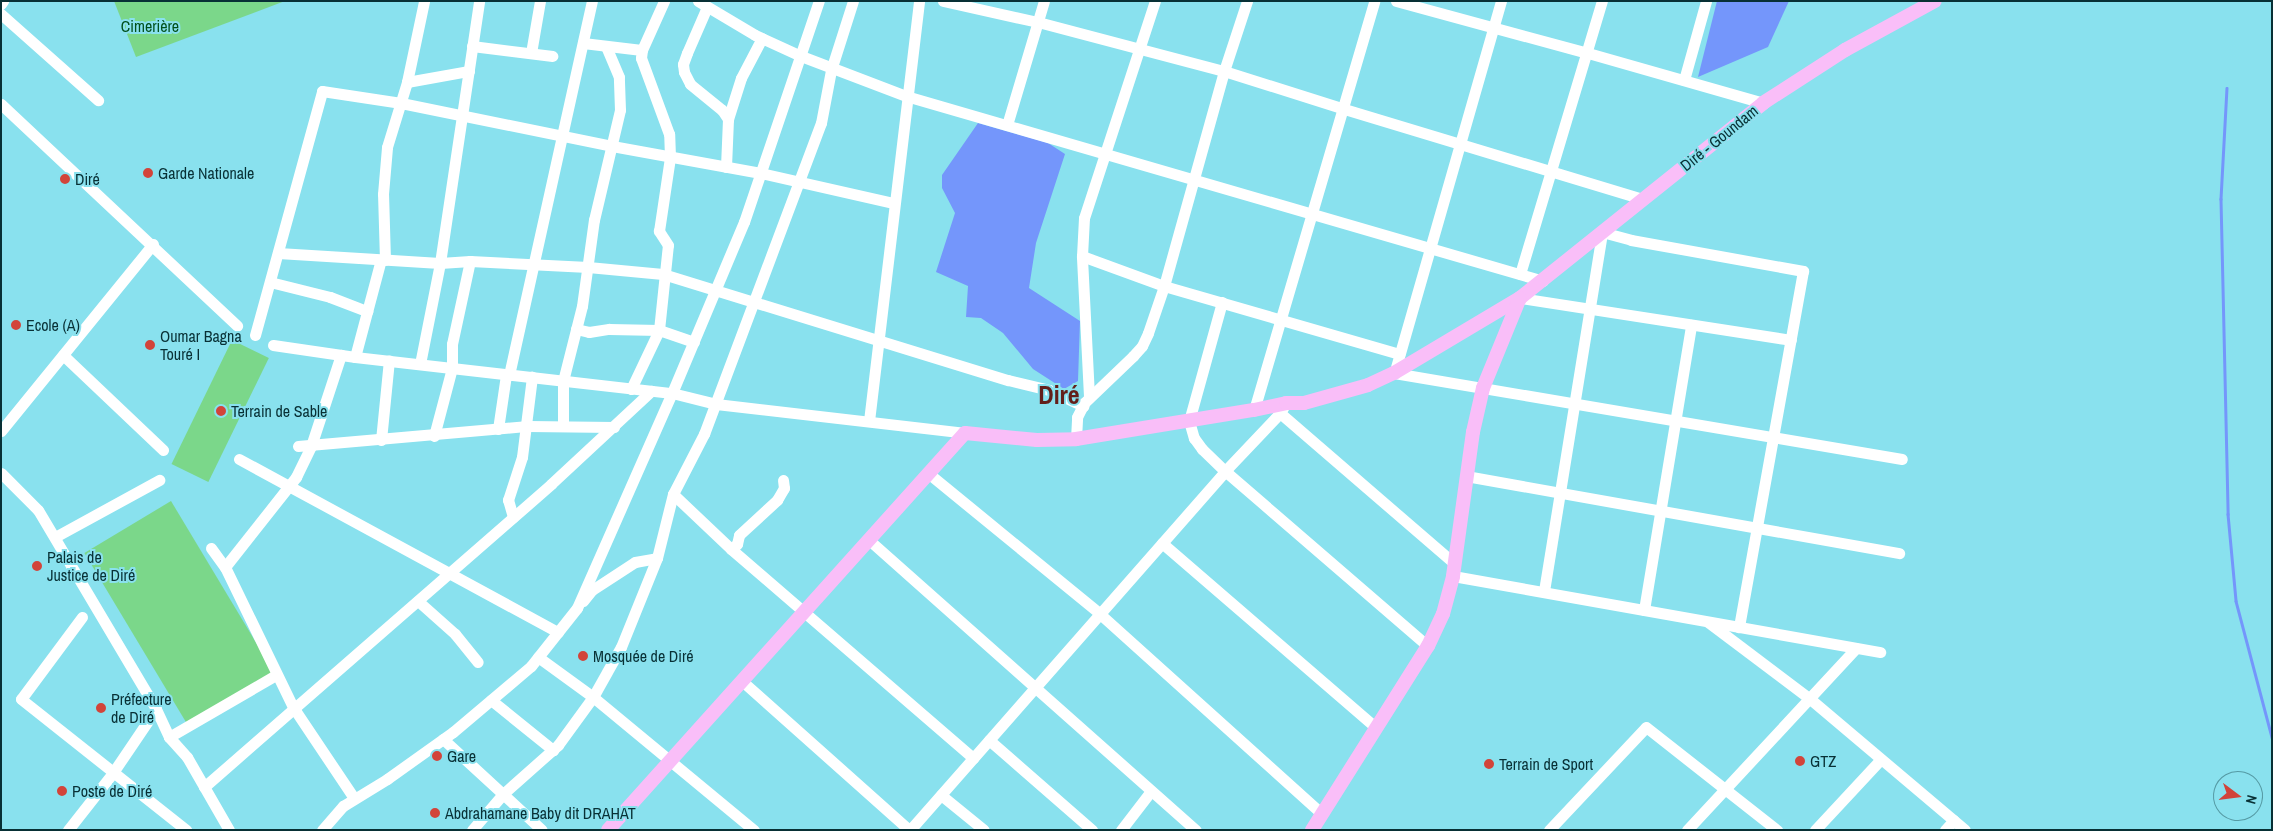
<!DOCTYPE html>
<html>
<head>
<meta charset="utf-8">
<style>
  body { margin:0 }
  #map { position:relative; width:2273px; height:831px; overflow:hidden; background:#89e1ee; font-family:"Archivo Narrow",sans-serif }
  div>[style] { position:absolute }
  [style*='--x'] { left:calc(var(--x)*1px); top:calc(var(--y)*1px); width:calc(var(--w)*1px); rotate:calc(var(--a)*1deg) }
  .green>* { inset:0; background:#7bd78a; transform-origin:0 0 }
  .water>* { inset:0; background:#7496fb }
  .stream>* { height:2.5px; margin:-1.25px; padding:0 1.25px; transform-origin:1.25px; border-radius:1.25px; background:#7496fb }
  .minor>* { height:11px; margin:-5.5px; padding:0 5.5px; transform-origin:5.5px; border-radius:5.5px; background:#fff }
  .major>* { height:14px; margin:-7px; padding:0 7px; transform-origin:7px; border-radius:7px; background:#f9bef8 }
  .dots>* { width:14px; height:14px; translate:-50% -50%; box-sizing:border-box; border:2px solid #89e1ee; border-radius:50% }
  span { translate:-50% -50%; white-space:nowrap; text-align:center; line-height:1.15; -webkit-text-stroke:4px #89e1ee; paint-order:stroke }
  .park-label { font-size:16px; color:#00501b }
  .street-label { font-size:16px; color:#083035 }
  .poi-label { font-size:16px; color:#083035 }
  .left { translate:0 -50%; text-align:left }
  .town-label { font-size:26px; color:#631f1a; font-weight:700 }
  .frame { position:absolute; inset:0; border:2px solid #083035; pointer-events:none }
  .north { position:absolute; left:2213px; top:771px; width:50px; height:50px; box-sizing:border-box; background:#89e1ee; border:1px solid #559aa4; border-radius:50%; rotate:105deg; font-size:14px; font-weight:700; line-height:20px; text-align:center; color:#083035 }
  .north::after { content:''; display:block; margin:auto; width:18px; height:22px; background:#d2443a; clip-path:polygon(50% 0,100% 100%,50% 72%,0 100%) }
</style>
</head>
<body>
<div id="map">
  <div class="green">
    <i style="clip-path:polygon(114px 1px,285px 1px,136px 57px)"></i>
    <i style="left:232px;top:340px;width:41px;height:138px;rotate:26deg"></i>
    <i style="left:171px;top:501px;width:200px;height:101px;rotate:59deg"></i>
  </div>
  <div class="water">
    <i style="clip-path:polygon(1717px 1px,1789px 1px,1768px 47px,1698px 77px)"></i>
    <i style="clip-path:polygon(978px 123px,1048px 143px,1065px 154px,1036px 243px,1029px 288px,1080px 321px,1078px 381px,1064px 389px,1033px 369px,1003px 333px,981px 318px,966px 317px,968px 286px,936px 272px,955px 213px,942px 188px,942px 175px)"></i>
  </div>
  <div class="stream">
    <i style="--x:2227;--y:88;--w:111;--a:93.1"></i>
    <i style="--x:2221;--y:199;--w:315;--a:88.7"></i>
    <i style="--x:2228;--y:514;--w:87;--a:84.7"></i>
    <i style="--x:2236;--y:601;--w:141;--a:75.2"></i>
  </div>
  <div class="minor">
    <i style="--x:698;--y:1;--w:66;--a:30.8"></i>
    <i style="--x:755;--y:35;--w:51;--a:24.5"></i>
    <i style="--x:801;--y:56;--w:112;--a:20.9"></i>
    <i style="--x:906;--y:96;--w:663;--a:16.19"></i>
    <i style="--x:943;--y:1;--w:97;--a:12.5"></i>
    <i style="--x:1038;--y:22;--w:192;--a:14.8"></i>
    <i style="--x:1224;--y:71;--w:123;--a:17.5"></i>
    <i style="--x:1341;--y:108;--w:315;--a:16.8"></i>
    <i style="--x:1396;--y:1;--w:199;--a:15.2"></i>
    <i style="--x:1588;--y:53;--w:182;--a:15.9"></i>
    <i style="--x:1501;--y:1;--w:387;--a:106"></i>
    <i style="--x:1394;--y:373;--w:515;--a:9.61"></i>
    <i style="--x:1;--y:4;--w:4;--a:-56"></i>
    <i style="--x:707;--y:7;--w:50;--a:113.5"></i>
    <i style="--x:687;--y:53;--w:12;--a:110"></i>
    <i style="--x:683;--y:64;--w:8;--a:83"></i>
    <i style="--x:684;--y:72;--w:13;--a:63"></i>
    <i style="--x:690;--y:84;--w:41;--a:39.1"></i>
    <i style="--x:722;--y:110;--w:11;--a:56"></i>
    <i style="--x:728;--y:119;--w:48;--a:92.4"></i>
    <i style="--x:1;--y:14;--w:130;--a:41.6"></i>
    <i style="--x:583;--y:43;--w:59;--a:6.8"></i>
    <i style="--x:472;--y:46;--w:81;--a:7.1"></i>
    <i style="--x:531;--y:53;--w:53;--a:-80.2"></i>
    <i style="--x:1684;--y:80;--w:82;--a:-74.4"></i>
    <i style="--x:407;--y:82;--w:63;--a:-10.1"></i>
    <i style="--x:1;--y:104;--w:324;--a:43.2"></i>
    <i style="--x:728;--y:119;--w:43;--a:-72.4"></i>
    <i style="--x:741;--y:78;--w:45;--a:-62.3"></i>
    <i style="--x:1007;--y:125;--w:129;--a:-73.4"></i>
    <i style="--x:278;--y:253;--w:162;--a:3.5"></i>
    <i style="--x:440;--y:263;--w:30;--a:-4"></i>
    <i style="--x:470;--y:261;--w:118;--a:2.9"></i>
    <i style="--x:588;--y:267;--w:75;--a:5.3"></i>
    <i style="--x:663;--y:274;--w:361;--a:17.1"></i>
    <i style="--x:1008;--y:380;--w:42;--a:13.7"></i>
    <i style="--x:1049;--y:390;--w:38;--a:25"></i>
    <i style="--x:1082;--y:256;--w:87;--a:20.1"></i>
    <i style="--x:1164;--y:286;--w:245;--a:16.1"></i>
    <i style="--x:385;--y:260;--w:66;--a:-91.7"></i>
    <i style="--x:383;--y:194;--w:47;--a:-85.1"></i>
    <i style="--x:387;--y:147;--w:68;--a:-72.9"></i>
    <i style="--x:407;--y:82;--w:83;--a:-78.1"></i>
    <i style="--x:1520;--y:274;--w:285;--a:-73.3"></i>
    <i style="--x:270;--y:282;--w:62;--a:14"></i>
    <i style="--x:330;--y:297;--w:40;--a:21"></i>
    <i style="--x:1520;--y:298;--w:274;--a:8.8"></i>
    <i style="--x:1222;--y:302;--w:123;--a:105.5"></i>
    <i style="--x:1189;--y:421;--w:18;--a:74"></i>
    <i style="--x:1194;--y:438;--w:14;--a:54"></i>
    <i style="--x:1202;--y:449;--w:32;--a:44"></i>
    <i style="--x:1225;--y:471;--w:268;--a:40.8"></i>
    <i style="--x:576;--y:329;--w:13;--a:13"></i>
    <i style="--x:589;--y:332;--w:20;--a:-9"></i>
    <i style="--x:609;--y:329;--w:50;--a:1.1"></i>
    <i style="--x:659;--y:330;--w:37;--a:19"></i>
    <i style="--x:255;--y:335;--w:253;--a:-74.6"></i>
    <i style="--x:322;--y:91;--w:80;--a:8.6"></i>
    <i style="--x:401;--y:103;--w:215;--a:11.5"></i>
    <i style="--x:612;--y:146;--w:151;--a:10.3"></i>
    <i style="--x:761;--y:173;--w:135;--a:12.8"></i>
    <i style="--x:273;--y:345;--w:83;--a:8.3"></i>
    <i style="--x:355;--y:357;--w:319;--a:6.5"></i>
    <i style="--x:672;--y:393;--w:45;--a:14"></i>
    <i style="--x:716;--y:404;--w:251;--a:6.6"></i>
    <i style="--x:63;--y:355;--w:138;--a:43.5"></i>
    <i style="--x:355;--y:357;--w:101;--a:-75.1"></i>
    <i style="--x:420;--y:364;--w:103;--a:-78.8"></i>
    <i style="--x:440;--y:263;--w:265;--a:-81.5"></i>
    <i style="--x:509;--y:375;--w:383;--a:-77.5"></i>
    <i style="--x:631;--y:389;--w:65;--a:-64.6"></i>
    <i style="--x:659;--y:330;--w:85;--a:-84"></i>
    <i style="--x:668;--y:245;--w:17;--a:-123"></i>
    <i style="--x:659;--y:231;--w:75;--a:-81.5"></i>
    <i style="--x:670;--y:157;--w:23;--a:-92"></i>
    <i style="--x:669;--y:134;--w:81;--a:-110.2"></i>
    <i style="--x:641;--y:58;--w:8;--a:-83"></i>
    <i style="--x:642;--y:50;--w:54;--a:-65.8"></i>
    <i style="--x:1089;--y:396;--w:140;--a:-92.9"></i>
    <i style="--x:1082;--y:256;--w:38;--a:-87"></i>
    <i style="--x:1084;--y:218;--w:228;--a:-71.9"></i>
    <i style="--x:1254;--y:410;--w:426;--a:-73.6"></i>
    <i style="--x:1280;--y:413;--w:231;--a:40.8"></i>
    <i style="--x:869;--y:421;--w:423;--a:-83.2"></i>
    <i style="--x:563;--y:425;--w:44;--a:-90"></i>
    <i style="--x:563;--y:381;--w:77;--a:-75.8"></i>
    <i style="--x:582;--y:306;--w:87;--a:-82.1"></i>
    <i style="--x:594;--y:220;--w:113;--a:-76.7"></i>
    <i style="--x:620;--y:110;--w:33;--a:-92"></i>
    <i style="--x:619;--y:77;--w:33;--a:-113"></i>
    <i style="--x:498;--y:429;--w:55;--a:-81.6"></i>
    <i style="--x:1;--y:431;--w:241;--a:-50.9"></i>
    <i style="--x:434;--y:436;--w:70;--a:-75.2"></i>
    <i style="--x:452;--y:368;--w:24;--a:-90"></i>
    <i style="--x:452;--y:344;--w:85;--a:-77.8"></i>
    <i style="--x:1076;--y:439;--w:22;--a:-87"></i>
    <i style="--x:1077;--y:417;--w:16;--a:-63"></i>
    <i style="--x:1084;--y:403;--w:68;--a:-43.8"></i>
    <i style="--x:1133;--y:356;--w:13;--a:-48"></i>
    <i style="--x:1142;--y:346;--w:14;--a:-65"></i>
    <i style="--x:1148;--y:333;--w:50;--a:-71.2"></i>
    <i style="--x:1164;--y:286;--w:223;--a:-74.4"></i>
    <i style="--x:1224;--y:71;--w:74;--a:-71.8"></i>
    <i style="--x:381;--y:440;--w:80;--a:-84.3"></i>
    <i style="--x:298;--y:446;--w:231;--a:-5"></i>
    <i style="--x:528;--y:426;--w:86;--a:0.7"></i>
    <i style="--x:239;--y:459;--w:363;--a:28.5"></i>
    <i style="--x:1;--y:473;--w:52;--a:45"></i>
    <i style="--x:38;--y:510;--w:231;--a:59.3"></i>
    <i style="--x:156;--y:709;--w:31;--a:65"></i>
    <i style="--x:169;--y:737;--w:27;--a:48"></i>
    <i style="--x:187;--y:757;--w:84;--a:60.1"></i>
    <i style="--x:928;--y:473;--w:222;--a:39.3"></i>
    <i style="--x:1100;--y:614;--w:299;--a:42"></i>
    <i style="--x:1466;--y:476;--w:440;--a:10.1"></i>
    <i style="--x:673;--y:494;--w:80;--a:43.5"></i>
    <i style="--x:731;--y:549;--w:320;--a:40.8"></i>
    <i style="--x:513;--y:517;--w:18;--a:-106"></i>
    <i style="--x:508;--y:500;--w:45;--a:-72"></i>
    <i style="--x:522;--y:457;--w:81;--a:-82.9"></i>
    <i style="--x:55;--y:537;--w:119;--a:-28.7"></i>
    <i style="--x:869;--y:540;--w:437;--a:41.6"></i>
    <i style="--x:1162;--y:543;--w:283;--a:40.8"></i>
    <i style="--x:211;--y:548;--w:24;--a:54"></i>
    <i style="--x:225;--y:567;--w:156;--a:64.1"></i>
    <i style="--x:293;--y:707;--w:110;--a:56.2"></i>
    <i style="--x:731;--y:549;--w:8;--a:-40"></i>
    <i style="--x:737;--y:544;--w:9;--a:-77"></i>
    <i style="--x:739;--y:535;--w:52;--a:-42.6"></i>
    <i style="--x:777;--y:500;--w:14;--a:-60"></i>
    <i style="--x:784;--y:488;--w:8;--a:-97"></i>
    <i style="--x:225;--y:567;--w:115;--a:-51.7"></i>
    <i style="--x:296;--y:477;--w:34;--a:-64"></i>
    <i style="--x:311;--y:446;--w:96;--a:-71.8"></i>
    <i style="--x:1453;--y:576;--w:434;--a:10.1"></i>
    <i style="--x:1544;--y:591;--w:364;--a:-80.8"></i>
    <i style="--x:1602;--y:232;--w:30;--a:15"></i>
    <i style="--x:1631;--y:240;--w:175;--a:10.2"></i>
    <i style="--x:1803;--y:271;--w:362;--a:100.2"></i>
    <i style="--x:418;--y:601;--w:50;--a:41.7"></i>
    <i style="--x:455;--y:634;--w:36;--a:51"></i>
    <i style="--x:583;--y:601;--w:14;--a:-51"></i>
    <i style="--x:592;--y:590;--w:51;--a:-33.1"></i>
    <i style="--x:635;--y:562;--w:22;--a:-10"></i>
    <i style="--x:1644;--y:610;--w:289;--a:-80.6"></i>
    <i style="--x:82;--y:617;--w:102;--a:126.6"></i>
    <i style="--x:21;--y:699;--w:211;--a:38.4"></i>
    <i style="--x:1708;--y:622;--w:126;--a:37"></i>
    <i style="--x:1809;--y:698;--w:204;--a:40.2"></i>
    <i style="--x:538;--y:657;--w:68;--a:36"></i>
    <i style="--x:593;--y:697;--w:209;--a:39.6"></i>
    <i style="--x:742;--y:681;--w:224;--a:41.7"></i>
    <i style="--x:491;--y:700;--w:80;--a:38.9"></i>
    <i style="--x:169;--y:737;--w:124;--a:-30.1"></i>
    <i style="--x:443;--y:739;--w:134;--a:42.6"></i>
    <i style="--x:989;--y:740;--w:137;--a:41.1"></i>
    <i style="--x:204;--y:787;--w:461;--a:-41.1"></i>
    <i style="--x:551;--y:484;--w:137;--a:-42.9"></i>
    <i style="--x:941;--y:795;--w:55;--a:39.1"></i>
    <i style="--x:68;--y:830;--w:71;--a:-51.8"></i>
    <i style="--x:112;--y:774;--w:78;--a:-55.9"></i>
    <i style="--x:322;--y:830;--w:32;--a:-49"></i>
    <i style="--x:343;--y:806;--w:52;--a:-31.5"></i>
    <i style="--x:387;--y:779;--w:81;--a:-35.5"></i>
    <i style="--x:453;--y:732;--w:102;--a:-40.2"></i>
    <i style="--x:531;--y:666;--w:74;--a:-51.6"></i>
    <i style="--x:577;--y:608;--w:235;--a:-66.2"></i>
    <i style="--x:672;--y:393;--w:186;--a:-67.2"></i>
    <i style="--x:744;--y:222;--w:233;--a:-71.3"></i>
    <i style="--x:472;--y:830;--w:48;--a:-49.3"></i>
    <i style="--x:503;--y:794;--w:74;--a:-41.7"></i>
    <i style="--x:558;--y:745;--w:59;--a:-53.9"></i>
    <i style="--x:593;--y:697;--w:57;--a:-60.8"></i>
    <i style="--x:621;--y:647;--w:96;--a:-68"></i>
    <i style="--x:657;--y:558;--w:66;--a:-76"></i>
    <i style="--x:673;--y:494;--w:68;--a:-62.7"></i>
    <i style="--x:704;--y:434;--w:332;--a:-69.4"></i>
    <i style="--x:821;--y:123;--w:54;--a:-79.3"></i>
    <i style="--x:831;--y:70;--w:72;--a:-72.3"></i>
    <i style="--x:910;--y:830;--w:478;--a:-48.7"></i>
    <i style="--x:1225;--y:471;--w:80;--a:-46.5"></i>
    <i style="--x:1280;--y:413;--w:12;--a:-59"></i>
    <i style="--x:1121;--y:830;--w:49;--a:-52.4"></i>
    <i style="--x:1549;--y:830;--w:141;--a:-46.7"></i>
    <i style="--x:1646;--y:727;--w:167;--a:38.2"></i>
    <i style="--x:1687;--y:830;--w:248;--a:-47.1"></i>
    <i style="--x:1815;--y:830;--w:96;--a:-47.1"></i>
    <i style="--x:1945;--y:830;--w:13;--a:-48"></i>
  </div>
  <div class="major">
    <i style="--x:608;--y:830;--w:534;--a:-48.04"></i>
    <i style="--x:965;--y:433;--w:72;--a:5.6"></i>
    <i style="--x:1037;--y:440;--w:39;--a:-1"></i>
    <i style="--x:1076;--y:439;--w:180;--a:-9.3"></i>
    <i style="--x:1254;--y:410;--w:33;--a:-12"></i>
    <i style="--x:1286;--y:403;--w:18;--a:0"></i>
    <i style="--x:1304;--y:403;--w:66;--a:-15.7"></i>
    <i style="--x:1368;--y:385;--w:29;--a:-25"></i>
    <i style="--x:1394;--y:373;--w:147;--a:-30.8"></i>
    <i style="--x:1520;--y:298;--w:312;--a:-38.7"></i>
    <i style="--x:1763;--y:103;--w:98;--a:-32.9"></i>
    <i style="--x:1845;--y:50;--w:102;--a:-28.6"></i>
    <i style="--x:1312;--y:830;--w:218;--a:-57.8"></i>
    <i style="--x:1428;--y:646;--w:35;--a:-65"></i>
    <i style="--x:1443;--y:614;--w:39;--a:-75"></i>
    <i style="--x:1453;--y:576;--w:145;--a:-82.1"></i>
    <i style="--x:1473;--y:432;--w:45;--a:-77.2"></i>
    <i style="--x:1483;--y:388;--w:97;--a:-67.7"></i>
  </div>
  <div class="dots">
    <i style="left:148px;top:173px;background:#d2443a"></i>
    <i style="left:65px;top:179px;background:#d2443a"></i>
    <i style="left:16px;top:325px;background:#d2443a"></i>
    <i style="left:150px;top:345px;background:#d2443a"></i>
    <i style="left:221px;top:411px;background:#d2443a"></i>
    <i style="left:37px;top:566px;background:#d2443a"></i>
    <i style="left:583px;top:656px;background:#d2443a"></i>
    <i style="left:101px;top:708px;background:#d2443a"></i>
    <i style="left:437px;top:756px;background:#d2443a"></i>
    <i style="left:1800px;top:761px;background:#d2443a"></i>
    <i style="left:1489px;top:764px;background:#d2443a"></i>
    <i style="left:62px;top:791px;background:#d2443a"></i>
    <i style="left:435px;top:813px;background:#d2443a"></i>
  </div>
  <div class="park-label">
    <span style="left:150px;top:26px">Cimerière</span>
  </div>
  <div class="street-label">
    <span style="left:1719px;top:138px;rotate:-39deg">Diré - Goundam</span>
  </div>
  <div class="poi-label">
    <span class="left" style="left:158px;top:173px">Garde Nationale</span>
    <span class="left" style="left:75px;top:179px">Diré</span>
    <span class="left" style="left:26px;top:325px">Ecole (A)</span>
    <span class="left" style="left:160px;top:345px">Oumar Bagna<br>Touré I</span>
    <span class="left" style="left:231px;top:411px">Terrain de Sable</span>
    <span class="left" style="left:47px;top:566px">Palais de<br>Justice de Diré</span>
    <span class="left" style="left:593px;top:656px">Mosquée de Diré</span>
    <span class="left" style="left:111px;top:708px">Préfecture<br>de Diré</span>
    <span class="left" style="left:447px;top:756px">Gare</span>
    <span class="left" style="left:1810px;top:761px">GTZ</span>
    <span class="left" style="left:1499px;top:764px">Terrain de Sport</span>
    <span class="left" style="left:72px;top:791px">Poste de Diré</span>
    <span class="left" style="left:445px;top:813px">Abdrahamane Baby dit DRAHAT</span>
  </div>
  <div class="town-label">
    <span style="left:1059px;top:395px">Diré</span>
  </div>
  <div class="frame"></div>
  <div class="north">N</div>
</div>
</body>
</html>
